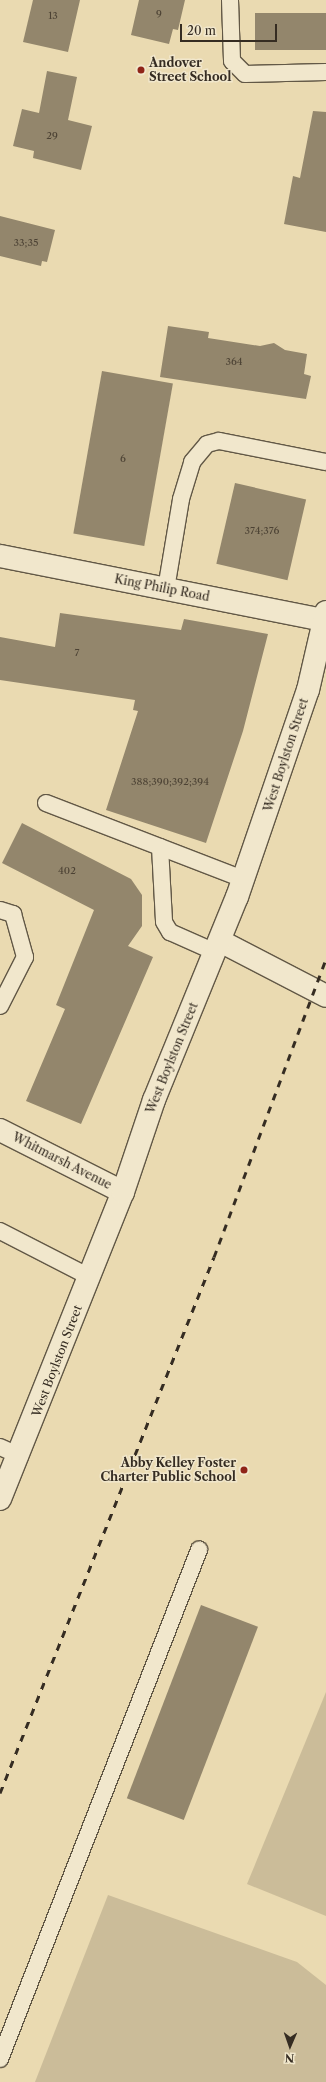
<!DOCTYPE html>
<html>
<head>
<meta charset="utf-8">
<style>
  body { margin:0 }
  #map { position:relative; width:326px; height:2082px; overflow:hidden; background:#eadab1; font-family:"Libre Caslon Text",serif }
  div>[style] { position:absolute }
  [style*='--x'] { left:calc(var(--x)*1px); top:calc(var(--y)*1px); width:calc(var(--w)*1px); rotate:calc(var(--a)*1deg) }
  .green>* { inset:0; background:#cbbc99 }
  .building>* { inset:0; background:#93866c; transform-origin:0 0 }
  .roads { filter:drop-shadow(1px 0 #625846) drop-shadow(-1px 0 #625846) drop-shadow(0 1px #625846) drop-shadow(0 -1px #625846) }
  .service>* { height:16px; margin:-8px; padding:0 8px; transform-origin:8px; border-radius:8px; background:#f1e7cc }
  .minor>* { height:22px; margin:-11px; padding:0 11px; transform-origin:11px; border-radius:11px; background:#f1e7cc }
  .secondary>* { height:22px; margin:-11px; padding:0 11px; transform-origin:11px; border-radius:11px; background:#f1e7cc }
  .rail>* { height:3px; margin-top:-1.5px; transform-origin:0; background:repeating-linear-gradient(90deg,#352c22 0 7px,transparent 0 14px) }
  .dots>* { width:11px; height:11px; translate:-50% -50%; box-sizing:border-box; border:2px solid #f1e7cc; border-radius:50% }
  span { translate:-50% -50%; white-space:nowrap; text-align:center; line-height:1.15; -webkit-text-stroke:3px #f1e7cc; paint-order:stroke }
  .number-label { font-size:10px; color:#4c4234 }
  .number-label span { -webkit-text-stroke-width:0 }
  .poi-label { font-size:12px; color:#352c22; font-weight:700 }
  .left { translate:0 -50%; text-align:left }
  .right { translate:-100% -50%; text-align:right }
  .street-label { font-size:12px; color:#352c22 }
  .north { position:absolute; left:270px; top:2026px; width:40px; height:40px; -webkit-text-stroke:3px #f1e7cc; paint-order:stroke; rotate:182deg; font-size:11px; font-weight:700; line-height:16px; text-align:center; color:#352c22 }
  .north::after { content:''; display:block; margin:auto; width:14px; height:18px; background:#352c22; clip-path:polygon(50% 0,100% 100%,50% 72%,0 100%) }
  .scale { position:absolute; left:180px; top:24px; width:97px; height:18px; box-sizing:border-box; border:2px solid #352c22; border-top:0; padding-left:5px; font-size:12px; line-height:14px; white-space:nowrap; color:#352c22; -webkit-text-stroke:3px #f1e7cc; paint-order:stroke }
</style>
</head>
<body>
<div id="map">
  <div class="green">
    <i style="clip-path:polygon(326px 1692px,326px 1916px,247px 1884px)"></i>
    <i style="clip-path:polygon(108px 1895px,297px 1962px,326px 1985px,326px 2082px,35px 2082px)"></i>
  </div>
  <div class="building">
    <i style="clip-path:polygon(33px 0,80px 0,68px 52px,23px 42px)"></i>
    <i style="clip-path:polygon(139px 0,185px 0,178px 30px,173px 29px,169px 44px,131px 35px)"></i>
    <i style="left:255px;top:13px;width:71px;height:37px"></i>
    <i style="clip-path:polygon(47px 71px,77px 77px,68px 120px,92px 126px,81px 170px,33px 158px,34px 151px,13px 146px,22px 109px,39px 113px)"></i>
    <i style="clip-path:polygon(313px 111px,326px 112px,326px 232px,284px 224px,293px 176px,300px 178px)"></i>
    <i style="clip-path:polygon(0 216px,55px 230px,47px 262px,42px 261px,41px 266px,0 256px)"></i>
    <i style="clip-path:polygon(168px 326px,209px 332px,208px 338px,260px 346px,274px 343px,285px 350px,307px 354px,304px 374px,311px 376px,306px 399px,160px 377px)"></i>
    <i style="left:102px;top:371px;width:72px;height:165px;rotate:10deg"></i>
    <i style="left:235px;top:483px;width:73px;height:83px;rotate:13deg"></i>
    <i style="clip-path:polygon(60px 613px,181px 630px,184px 619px,268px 634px,243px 731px,206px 843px,106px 810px,138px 711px,133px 710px,135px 700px,0 680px,0 637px,55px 647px)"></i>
    <i style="clip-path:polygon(22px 823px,131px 879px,142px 895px,142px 926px,128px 946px,153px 957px,81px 1124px,26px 1101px,65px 1009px,56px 1005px,94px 910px,2px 863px)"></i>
    <i style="left:201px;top:1605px;width:61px;height:207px;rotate:21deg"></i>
  </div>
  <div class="roads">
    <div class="service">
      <i style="--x:230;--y:0;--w:61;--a:88.1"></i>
      <i style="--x:232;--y:61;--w:18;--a:45"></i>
      <i style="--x:245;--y:74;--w:81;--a:-1.4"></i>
      <i style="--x:166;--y:589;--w:91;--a:-80.5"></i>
      <i style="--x:181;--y:499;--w:39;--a:-73"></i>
      <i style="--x:192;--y:462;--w:23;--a:-50"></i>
      <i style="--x:207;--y:444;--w:12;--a:-14"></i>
      <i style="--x:219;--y:441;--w:109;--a:11.1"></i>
      <i style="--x:46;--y:803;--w:211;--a:21.1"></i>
      <i style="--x:160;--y:847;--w:75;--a:86.9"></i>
      <i style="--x:164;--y:922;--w:12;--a:59"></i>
      <i style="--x:170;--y:932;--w:49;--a:24"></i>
      <i style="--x:0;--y:910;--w:14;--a:17"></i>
      <i style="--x:13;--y:914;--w:45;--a:74.4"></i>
      <i style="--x:25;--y:957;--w:55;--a:117"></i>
      <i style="--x:0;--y:1231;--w:101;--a:27.1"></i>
      <i style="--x:0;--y:1447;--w:22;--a:24"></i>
      <i style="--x:0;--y:2059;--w:547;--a:-68.65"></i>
    </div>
    <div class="minor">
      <i style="--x:0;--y:556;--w:330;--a:11.2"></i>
      <i style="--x:220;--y:941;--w:119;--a:27.4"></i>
      <i style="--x:0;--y:1130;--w:138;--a:26.8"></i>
    </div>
    <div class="secondary">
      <i style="--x:0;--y:1499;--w:331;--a:-68.2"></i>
      <i style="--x:123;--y:1192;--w:97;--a:-71.4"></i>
      <i style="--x:154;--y:1100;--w:219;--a:-67.8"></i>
      <i style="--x:237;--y:897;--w:219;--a:-71.1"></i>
      <i style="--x:308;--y:690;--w:80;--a:-77"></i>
    </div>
  </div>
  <div class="rail">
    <i style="--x:0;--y:1793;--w:577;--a:-68.24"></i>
    <i style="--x:214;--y:1257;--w:318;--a:-69.4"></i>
  </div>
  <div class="dots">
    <i style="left:141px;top:70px;background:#8f2418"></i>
    <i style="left:244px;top:1470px;background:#8f2418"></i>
  </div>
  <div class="number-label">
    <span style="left:159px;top:14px">9</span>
    <span style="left:53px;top:16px">13</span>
    <span style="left:52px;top:136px">29</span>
    <span style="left:26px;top:243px">33;35</span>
    <span style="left:234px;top:362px">364</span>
    <span style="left:123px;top:459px">6</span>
    <span style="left:262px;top:531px">374;376</span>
    <span style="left:77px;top:653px">7</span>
    <span style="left:170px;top:782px">388;390;392;394</span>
    <span style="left:67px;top:871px">402</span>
  </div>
  <div class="poi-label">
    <span class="left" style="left:149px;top:70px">Andover<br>Street School</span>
    <span class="right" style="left:236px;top:1470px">Abby Kelley Foster<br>Charter Public School</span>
  </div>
  <div class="street-label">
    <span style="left:162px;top:588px;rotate:11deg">King Philip Road</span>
    <span style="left:286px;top:755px;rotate:-72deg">West Boylston Street</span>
    <span style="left:172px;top:1058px;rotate:-68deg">West Boylston Street</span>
    <span style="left:62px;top:1161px;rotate:27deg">Whitmarsh Avenue</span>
    <span style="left:57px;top:1361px;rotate:-69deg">West Boylston Street</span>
  </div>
  <div class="north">N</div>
  <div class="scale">20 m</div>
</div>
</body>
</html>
